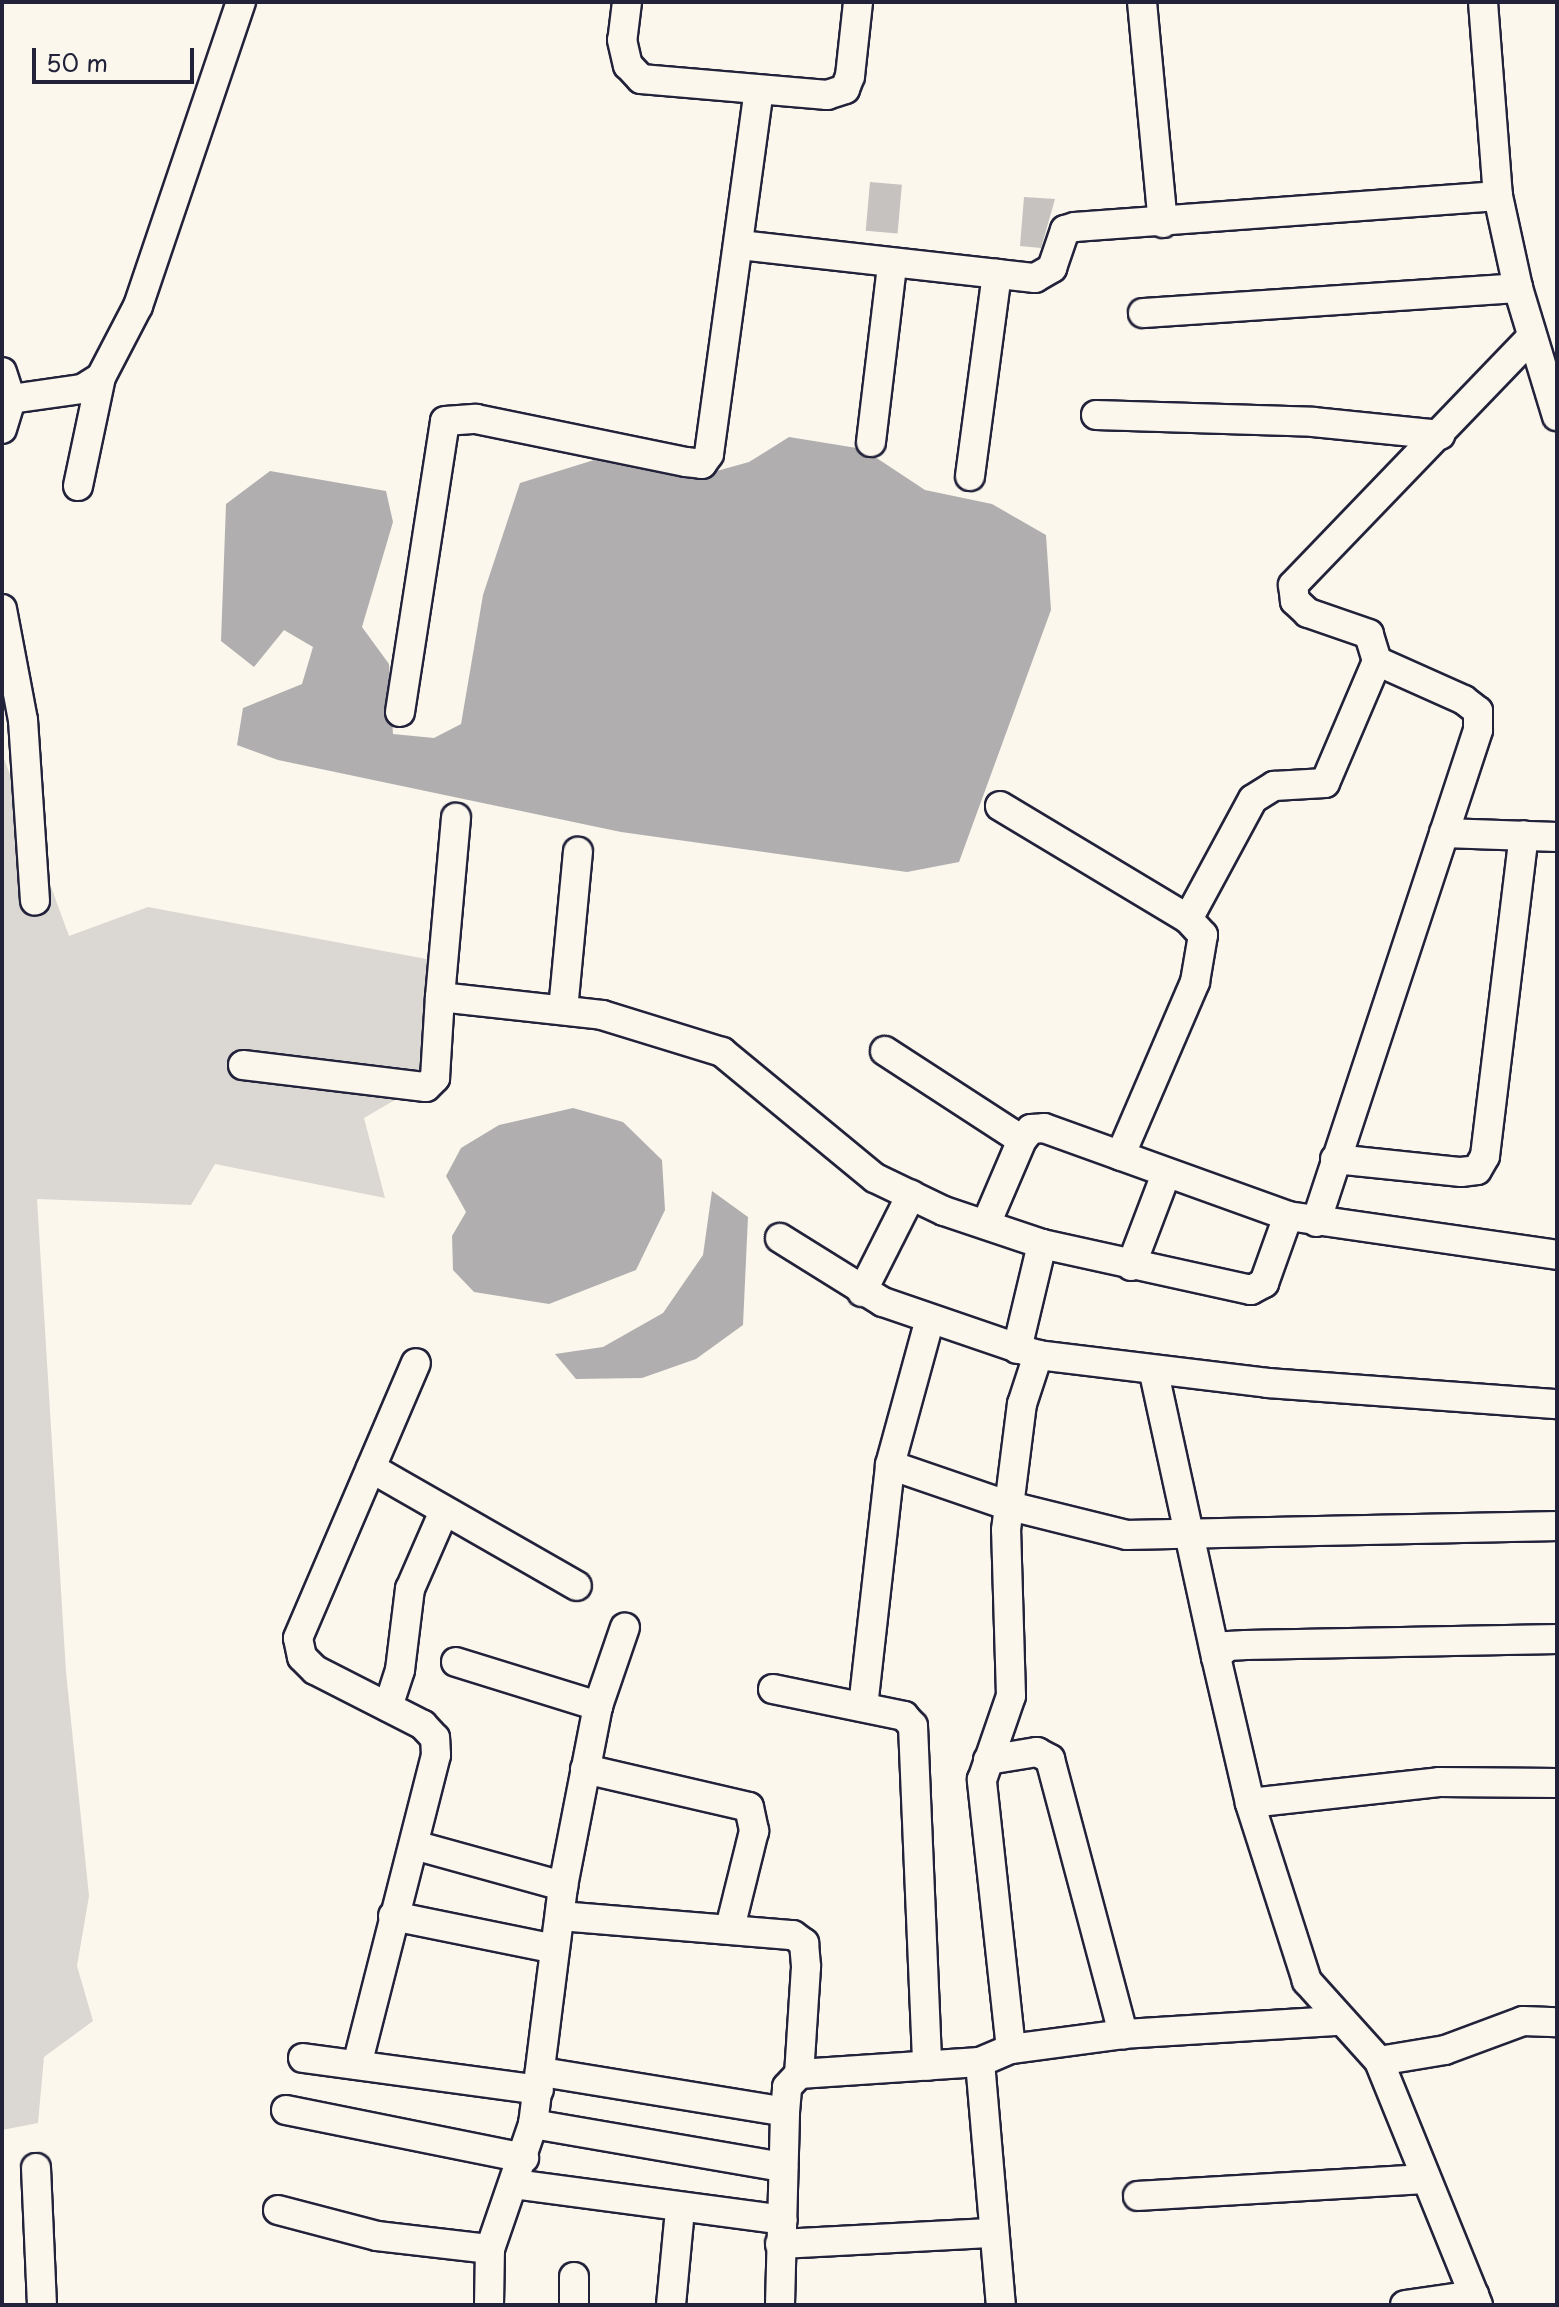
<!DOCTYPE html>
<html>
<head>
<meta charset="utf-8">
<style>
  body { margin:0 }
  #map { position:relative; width:1559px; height:2307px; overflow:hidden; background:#fbf7ec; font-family:"Playpen Sans",sans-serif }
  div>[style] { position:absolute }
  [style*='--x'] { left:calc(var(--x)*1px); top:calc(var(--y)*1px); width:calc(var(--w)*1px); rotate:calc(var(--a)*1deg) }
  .green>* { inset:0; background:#dbd8d3 }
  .water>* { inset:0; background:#b1aeb0 }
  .building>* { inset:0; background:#c6c2c0; transform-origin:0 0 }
  .roads { filter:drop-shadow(2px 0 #22223b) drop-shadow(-2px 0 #22223b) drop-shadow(0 2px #22223b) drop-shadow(0 -2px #22223b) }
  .minor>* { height:28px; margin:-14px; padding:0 14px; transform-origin:14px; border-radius:14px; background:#fbf7ec }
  span { translate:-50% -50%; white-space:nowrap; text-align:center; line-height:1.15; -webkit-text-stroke:6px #fbf7ec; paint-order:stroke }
  .frame { position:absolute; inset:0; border:4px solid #22223b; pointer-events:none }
  .scale { position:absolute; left:32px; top:48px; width:162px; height:36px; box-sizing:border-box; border:4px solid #22223b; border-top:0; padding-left:10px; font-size:24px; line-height:28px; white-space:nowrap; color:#22223b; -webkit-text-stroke:6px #fbf7ec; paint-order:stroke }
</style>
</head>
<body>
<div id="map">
  <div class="green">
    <i style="clip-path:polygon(2px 753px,69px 936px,148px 907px,437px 961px,424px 1083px,364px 1118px,385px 1198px,215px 1164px,191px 1205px,37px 1199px,66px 1672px,89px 1896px,77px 1966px,93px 2021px,44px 2057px,38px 2123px,2px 2130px)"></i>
  </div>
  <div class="water">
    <i style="clip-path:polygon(789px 437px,863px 449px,925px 490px,992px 504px,1046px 535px,1051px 610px,959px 862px,907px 872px,621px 832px,278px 760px,237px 745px,243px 708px,302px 684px,313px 647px,284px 630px,254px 667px,221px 641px,226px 504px,270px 471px,386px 491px,393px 522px,362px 627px,389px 664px,393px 734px,434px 738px,461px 724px,483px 595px,520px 483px,594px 460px,688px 479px,749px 462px)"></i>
    <i style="clip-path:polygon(573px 1108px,623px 1122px,662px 1160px,665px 1210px,636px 1270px,549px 1304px,474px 1292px,453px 1270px,452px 1236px,466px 1212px,446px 1176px,461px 1148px,499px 1125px)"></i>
    <i style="clip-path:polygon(712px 1191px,748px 1217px,743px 1325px,696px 1359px,642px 1378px,576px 1379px,555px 1354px,603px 1347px,663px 1313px,703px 1255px)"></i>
  </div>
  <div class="building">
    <i style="left:870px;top:182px;width:32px;height:49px;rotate:5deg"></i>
    <i style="clip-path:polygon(1024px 197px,1055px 199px,1041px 248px,1020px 246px)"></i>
  </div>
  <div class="roads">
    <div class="minor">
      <i style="--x:627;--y:2;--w:38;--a:97"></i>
      <i style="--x:622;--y:40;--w:26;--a:77"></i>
      <i style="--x:628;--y:65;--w:19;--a:47"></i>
      <i style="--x:641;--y:79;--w:187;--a:4.9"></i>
      <i style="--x:827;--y:95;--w:19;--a:-18"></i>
      <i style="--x:845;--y:89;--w:14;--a:-69"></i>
      <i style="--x:850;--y:76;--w:74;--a:-83.8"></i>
      <i style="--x:1142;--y:2;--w:222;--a:84.6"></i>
      <i style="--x:1483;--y:2;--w:195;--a:85.6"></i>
      <i style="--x:1498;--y:196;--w:94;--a:77.7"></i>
      <i style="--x:1518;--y:288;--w:134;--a:73.1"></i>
      <i style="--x:740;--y:245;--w:297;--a:6.4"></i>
      <i style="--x:1035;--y:278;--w:20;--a:-30"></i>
      <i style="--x:1052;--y:268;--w:40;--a:-71.1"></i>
      <i style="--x:1065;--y:230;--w:10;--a:-17"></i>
      <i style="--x:1075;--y:227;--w:424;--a:-4.2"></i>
      <i style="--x:1143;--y:313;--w:376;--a:-3.8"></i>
      <i style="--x:2;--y:372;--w:28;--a:72"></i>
      <i style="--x:11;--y:399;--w:72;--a:-8"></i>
      <i style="--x:82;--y:389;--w:22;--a:-32"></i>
      <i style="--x:101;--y:377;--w:80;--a:-62.5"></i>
      <i style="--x:138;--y:306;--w:321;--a:-71.3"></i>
      <i style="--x:1096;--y:415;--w:217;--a:1.8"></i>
      <i style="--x:1313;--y:422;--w:128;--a:5.8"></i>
      <i style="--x:2;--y:429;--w:31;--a:-73"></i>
      <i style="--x:871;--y:442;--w:177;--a:-83.2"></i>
      <i style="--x:970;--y:476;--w:204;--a:-82.4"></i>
      <i style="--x:78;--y:486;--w:111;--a:-78.1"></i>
      <i style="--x:2;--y:609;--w:113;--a:79.3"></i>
      <i style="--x:23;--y:720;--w:181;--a:86.2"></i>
      <i style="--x:400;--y:712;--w:294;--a:-81.2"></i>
      <i style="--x:445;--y:421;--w:31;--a:-4"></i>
      <i style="--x:476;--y:419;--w:214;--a:11.6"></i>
      <i style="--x:686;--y:462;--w:16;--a:7"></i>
      <i style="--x:702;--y:464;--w:12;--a:-55"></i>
      <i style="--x:709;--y:454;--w:366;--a:-82.2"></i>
      <i style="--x:1000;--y:806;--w:219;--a:31"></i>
      <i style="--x:1188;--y:919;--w:22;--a:47"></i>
      <i style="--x:1203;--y:935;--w:48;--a:99.7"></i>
      <i style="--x:1195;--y:982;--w:189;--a:113.3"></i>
      <i style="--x:1444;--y:833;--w:113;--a:2"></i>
      <i style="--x:1188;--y:919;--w:136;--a:-61.6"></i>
      <i style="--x:1253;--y:799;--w:25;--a:-32"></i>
      <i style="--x:1274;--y:786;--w:51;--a:-3.4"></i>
      <i style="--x:1325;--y:783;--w:133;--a:-66.9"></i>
      <i style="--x:1377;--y:661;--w:28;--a:-107"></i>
      <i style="--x:1369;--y:634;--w:65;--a:-161"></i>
      <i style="--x:1308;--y:613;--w:18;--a:-137"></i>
      <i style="--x:1295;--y:601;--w:16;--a:-97"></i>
      <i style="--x:1293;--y:585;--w:344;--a:-46.1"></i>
      <i style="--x:440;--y:997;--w:180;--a:-84.9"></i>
      <i style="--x:563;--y:1010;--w:159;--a:-84.6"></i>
      <i style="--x:885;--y:1051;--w:163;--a:33"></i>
      <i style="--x:243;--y:1065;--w:184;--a:6.9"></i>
      <i style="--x:426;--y:1087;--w:13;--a:-45"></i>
      <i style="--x:435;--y:1078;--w:81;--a:-86.5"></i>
      <i style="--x:440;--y:997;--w:163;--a:6.3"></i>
      <i style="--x:602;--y:1015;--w:126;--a:17.1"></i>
      <i style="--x:722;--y:1052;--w:198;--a:39.5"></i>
      <i style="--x:875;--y:1178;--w:76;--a:25.6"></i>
      <i style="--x:944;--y:1211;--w:103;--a:18.6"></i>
      <i style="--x:1042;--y:1244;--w:214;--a:12.4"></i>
      <i style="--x:1251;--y:1290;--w:15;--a:-28"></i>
      <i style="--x:1264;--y:1283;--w:71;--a:-70.3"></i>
      <i style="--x:1335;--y:1159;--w:127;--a:5.9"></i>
      <i style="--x:1461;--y:1172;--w:16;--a:-7"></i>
      <i style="--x:1477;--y:1170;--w:16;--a:-60"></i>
      <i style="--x:1485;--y:1156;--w:323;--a:-83.1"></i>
      <i style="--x:1316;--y:1222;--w:518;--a:-71.77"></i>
      <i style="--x:1478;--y:730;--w:19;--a:-90"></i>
      <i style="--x:1478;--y:711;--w:18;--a:-142"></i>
      <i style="--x:1464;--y:700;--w:95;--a:-155.9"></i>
      <i style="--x:986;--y:1224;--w:91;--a:-66.8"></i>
      <i style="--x:1022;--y:1140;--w:14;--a:-51"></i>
      <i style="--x:1031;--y:1129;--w:13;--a:-4"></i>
      <i style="--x:1044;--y:1128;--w:259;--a:19.8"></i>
      <i style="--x:1288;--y:1216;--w:272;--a:8.2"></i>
      <i style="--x:780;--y:1238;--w:121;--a:31.9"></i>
      <i style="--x:883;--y:1302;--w:164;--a:18.9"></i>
      <i style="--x:1131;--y:1266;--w:98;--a:-69.2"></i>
      <i style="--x:862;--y:1292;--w:109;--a:-63.2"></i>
      <i style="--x:1017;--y:1349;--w:108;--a:-76.6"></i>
      <i style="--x:1154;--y:1373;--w:291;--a:77.7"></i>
      <i style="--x:890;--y:1465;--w:127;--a:18.9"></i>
      <i style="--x:1010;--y:1506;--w:121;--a:13.9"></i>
      <i style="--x:1127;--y:1535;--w:430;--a:-1.2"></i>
      <i style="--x:371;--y:1468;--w:237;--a:29.8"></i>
      <i style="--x:456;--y:1662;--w:149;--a:17.2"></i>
      <i style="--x:773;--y:1689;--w:134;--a:11.6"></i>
      <i style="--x:904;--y:1716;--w:13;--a:48"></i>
      <i style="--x:913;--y:1726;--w:340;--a:87.6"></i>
      <i style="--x:388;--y:1707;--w:39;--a:-72"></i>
      <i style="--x:400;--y:1670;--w:82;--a:-83"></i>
      <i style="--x:410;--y:1589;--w:85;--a:-66.4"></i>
      <i style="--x:863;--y:1707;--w:244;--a:-83.6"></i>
      <i style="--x:890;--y:1465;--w:148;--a:-74.7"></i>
      <i style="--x:988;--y:1760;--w:50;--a:-9.3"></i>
      <i style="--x:1037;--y:1752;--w:15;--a:28"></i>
      <i style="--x:1050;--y:1759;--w:285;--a:75.1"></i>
      <i style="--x:585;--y:1769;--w:168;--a:13"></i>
      <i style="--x:749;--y:1807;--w:25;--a:78"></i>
      <i style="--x:754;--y:1831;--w:100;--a:103.9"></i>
      <i style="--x:1250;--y:1803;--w:190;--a:-6.3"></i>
      <i style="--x:1439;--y:1782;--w:118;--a:0.5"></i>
      <i style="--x:414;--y:1845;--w:155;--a:15.4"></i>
      <i style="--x:393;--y:1916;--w:165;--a:11.5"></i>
      <i style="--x:560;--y:1916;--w:234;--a:4.7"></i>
      <i style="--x:793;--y:1935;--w:14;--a:36"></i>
      <i style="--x:804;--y:1943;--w:24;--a:85"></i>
      <i style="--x:806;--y:1967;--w:107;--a:93.7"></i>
      <i style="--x:1011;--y:2049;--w:271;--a:-96.2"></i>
      <i style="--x:982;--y:1780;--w:89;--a:-71"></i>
      <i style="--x:1011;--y:1696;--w:166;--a:-91.7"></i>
      <i style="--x:1006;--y:1530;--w:127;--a:-82.8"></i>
      <i style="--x:1022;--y:1404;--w:52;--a:-71.9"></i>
      <i style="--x:1038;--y:1355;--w:232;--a:6.9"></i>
      <i style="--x:1268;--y:1383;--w:290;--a:4.2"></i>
      <i style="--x:303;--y:2058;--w:238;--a:7.7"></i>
      <i style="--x:1379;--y:2061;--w:67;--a:-9.5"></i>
      <i style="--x:1445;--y:2050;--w:83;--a:-20.4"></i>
      <i style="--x:1523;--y:2021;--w:34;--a:2"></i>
      <i style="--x:980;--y:2062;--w:244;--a:85.1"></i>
      <i style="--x:357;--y:2065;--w:320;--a:-75.7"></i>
      <i style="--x:436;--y:1755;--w:17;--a:-93"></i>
      <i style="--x:435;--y:1738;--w:18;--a:-133"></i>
      <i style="--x:423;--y:1725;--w:121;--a:-153"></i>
      <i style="--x:315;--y:1670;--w:18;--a:-135"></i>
      <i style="--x:302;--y:1657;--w:19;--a:-102"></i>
      <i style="--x:298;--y:1638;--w:299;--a:-66.8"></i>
      <i style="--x:542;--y:2072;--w:246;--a:9.3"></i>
      <i style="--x:286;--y:2110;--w:243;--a:11.4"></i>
      <i style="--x:533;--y:2124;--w:254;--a:9.8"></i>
      <i style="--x:36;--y:2168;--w:137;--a:87.5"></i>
      <i style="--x:514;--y:2184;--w:271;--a:7.6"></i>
      <i style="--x:1138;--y:2196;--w:286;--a:-3.4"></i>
      <i style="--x:278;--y:2210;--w:102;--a:14.7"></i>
      <i style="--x:377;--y:2236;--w:114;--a:6.6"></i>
      <i style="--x:780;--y:2244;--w:210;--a:-3"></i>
      <i style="--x:574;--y:2277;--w:28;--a:90"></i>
      <i style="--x:489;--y:2305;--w:56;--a:-89"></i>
      <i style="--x:490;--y:2249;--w:132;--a:-71"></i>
      <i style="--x:533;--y:2124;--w:240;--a:-82.8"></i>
      <i style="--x:563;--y:1886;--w:183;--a:-79"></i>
      <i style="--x:598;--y:1706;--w:83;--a:-71.1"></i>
      <i style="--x:671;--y:2305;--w:96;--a:-84.6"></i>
      <i style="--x:780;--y:2305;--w:193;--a:-88.5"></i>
      <i style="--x:785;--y:2112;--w:25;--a:-85"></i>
      <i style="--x:787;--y:2087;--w:18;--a:-47"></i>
      <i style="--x:799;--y:2074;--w:181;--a:-3.8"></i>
      <i style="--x:980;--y:2062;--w:34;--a:-23"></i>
      <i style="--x:1011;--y:2049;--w:113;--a:-7.6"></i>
      <i style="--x:1123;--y:2034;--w:215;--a:-3.5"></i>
      <i style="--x:1405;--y:2305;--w:70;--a:-8.2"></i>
      <i style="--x:1478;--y:2305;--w:263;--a:-112.1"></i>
      <i style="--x:1379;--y:2061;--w:108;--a:-132"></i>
      <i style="--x:1307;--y:1981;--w:187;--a:-107.8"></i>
      <i style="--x:1250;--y:1803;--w:150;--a:-103.1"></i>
      <i style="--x:1216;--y:1657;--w:16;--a:-43"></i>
      <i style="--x:1228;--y:1646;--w:18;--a:-3"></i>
      <i style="--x:1246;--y:1645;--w:311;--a:-1.1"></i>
    </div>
  </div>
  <div class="frame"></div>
  <div class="scale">50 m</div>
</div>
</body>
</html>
